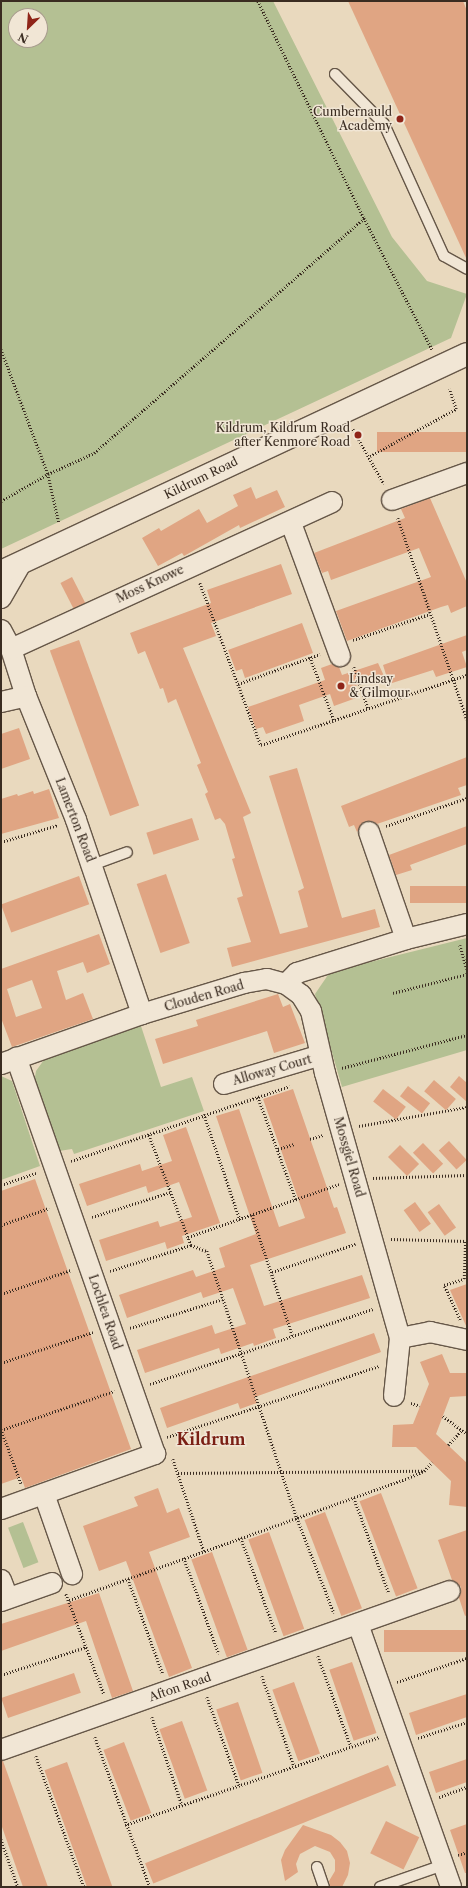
<!DOCTYPE html>
<html>
<head>
<meta charset="utf-8">
<style>
  body { margin:0 }
  #map { position:relative; width:468px; height:1888px; overflow:hidden; background:#e9d9be; font-family:"Libre Caslon Text",serif }
  div>[style] { position:absolute }
  [style*='--x'] { left:calc(var(--x)*1px); top:calc(var(--y)*1px); width:calc(var(--w)*1px); rotate:calc(var(--a)*1deg) }
  .green>* { inset:0; background:#b4c093; transform-origin:0 0 }
  .building>* { inset:0; background:#e0a583; transform-origin:0 0 }
  .path>* { height:2.5px; margin-top:-1.25px; transform-origin:0; background:repeating-linear-gradient(90deg,#3a2c21 0 1px,transparent 0 3px) }
  .roads { filter:drop-shadow(1px 0 #665748) drop-shadow(-1px 0 #665748) drop-shadow(0 1px #665748) drop-shadow(0 -1px #665748) }
  .service>* { height:10px; margin:-5px; padding:0 5px; transform-origin:5px; border-radius:5px; background:#f1e6d5 }
  .minor>* { height:20px; margin:-10px; padding:0 10px; transform-origin:10px; border-radius:10px; background:#f1e6d5 }
  .tertiary>* { height:22px; margin:-11px; padding:0 11px; transform-origin:11px; border-radius:11px; background:#f1e6d5 }
  .dots>* { width:11px; height:11px; translate:-50% -50%; box-sizing:border-box; border:2px solid #f1e6d5; border-radius:50% }
  span { translate:-50% -50%; white-space:nowrap; text-align:center; line-height:1.15; -webkit-text-stroke:3px #f1e6d5; paint-order:stroke }
  .poi-label { font-size:12px; color:#3a2c21 }
  .right { translate:-100% -50%; text-align:right }
  .left { translate:0 -50%; text-align:left }
  .street-label { font-size:12px; color:#3a2c21 }
  .district-label { font-size:16px; color:#7a1f14; font-weight:700 }
  .frame { position:absolute; inset:0; border:2px solid #3a2c21; pointer-events:none }
  .north { position:absolute; left:8px; top:8px; width:40px; height:40px; box-sizing:border-box; background:#f1e6d5; border:1px solid #a89c8d; border-radius:50%; rotate:205deg; font-size:11px; font-weight:700; line-height:16px; text-align:center; color:#3a2c21 }
  .north::after { content:''; display:block; margin:auto; width:14px; height:18px; background:#8f2418; clip-path:polygon(50% 0,100% 100%,50% 72%,0 100%) }
</style>
</head>
<body>
<div id="map">
  <div class="green">
    <i style="clip-path:polygon(evenodd,1px 1px,273px 1px,392px 237px,427px 281px,467px 294px,451px 338px,1px 549px,1px 1px,16px 16px,40px 16px,40px 40px,16px 40px,16px 16px)"></i>
    <i style="clip-path:polygon(467px 938px,467px 1050px,342px 1087px,315px 994px,330px 972px)"></i>
    <i style="clip-path:polygon(141px 1026px,161px 1087px,192px 1077px,204px 1111px,74px 1154px,72px 1149px,59px 1151px,34px 1083px,36px 1071px,46px 1057px)"></i>
    <i style="clip-path:polygon(1px 1076px,12px 1081px,40px 1166px,1px 1180px)"></i>
    <i style="left:23px;top:1522px;width:43px;height:16px;rotate:69deg"></i>
  </div>
  <div class="building">
    <i style="clip-path:polygon(348px 1px,463px 1px,467px 11px,467px 260px)"></i>
    <i style="left:467px;top:432px;width:20px;height:90px;rotate:90deg"></i>
    <i style="clip-path:polygon(251px 487px,256px 499px,277px 490px,285px 507px,240px 528px,239px 525px,184px 556px,182px 553px,158px 566px,142px 538px,159px 528px,161px 531px,199px 509px,207px 523px,238px 506px,233px 495px)"></i>
    <i style="clip-path:polygon(430px 498px,467px 583px,467px 606px,451px 613px,448px 605px,441px 607px,347px 641px,336px 611px,431px 577px,419px 548px,331px 580px,328px 571px,322px 573px,314px 553px,405px 518px,401px 509px)"></i>
    <i style="clip-path:polygon(281px 564px,292px 594px,211px 623px,216px 636px,183px 648px,251px 813px,243px 817px,280px 934px,308px 927px,298px 891px,304px 888px,269px 776px,297px 768px,342px 918px,375px 909px,380px 927px,232px 967px,227px 948px,251px 942px,237px 898px,243px 896px,232px 859px,235px 858px,225px 824px,220px 818px,215px 820px,205px 794px,208px 792px,197px 765px,201px 763px,176px 699px,168px 703px,163px 688px,160px 689px,145px 651px,138px 654px,130px 633px,211px 603px,207px 590px)"></i>
    <i style="left:72px;top:577px;width:29px;height:13px;rotate:63deg"></i>
    <i style="clip-path:polygon(302px 623px,313px 653px,245px 678px,242px 669px,236px 671px,228px 650px)"></i>
    <i style="clip-path:polygon(467px 635px,467px 650px,462px 652px,467px 667px,436px 677px,433px 670px,389px 684px,383px 665px)"></i>
    <i style="left:79px;top:640px;width:176px;height:31px;rotate:70deg"></i>
    <i style="clip-path:polygon(378px 663px,384px 676px,355px 686px,359px 697px,334px 706px,330px 694px,299px 705px,304px 721px,266px 734px,263px 727px,256px 729px,248px 707px,325px 680px,321px 668px,332px 664px,339px 667px,342px 675px)"></i>
    <i style="clip-path:polygon(19px 728px,30px 759px,1px 769px,1px 734px)"></i>
    <i style="clip-path:polygon(467px 757px,467px 785px,458px 788px,461px 795px,377px 824px,372px 821px,365px 821px,357px 832px,354px 825px,349px 827px,341px 806px)"></i>
    <i style="clip-path:polygon(49px 789px,59px 818px,1px 834px,1px 799px,17px 794px,18px 796px,33px 791px,34px 794px)"></i>
    <i style="left:192px;top:818px;width:23px;height:48px;rotate:72deg"></i>
    <i style="clip-path:polygon(467px 826px,467px 844px,410px 865px,412px 870px,396px 875px,389px 855px)"></i>
    <i style="left:166px;top:874px;width:73px;height:31px;rotate:71deg"></i>
    <i style="left:79px;top:876px;width:30px;height:83px;rotate:70deg"></i>
    <i style="left:467px;top:886px;width:17px;height:57px;rotate:90deg"></i>
    <i style="clip-path:polygon(evenodd,99px 934px,110px 964px,87px 973px,83px 962px,57px 971px,66px 1000px,83px 993px,93px 1019px,12px 1047px,1px 1018px,1px 969px,99px 934px,32px 980px,42px 1008px,16px 1017px,7px 989px,32px 980px)"></i>
    <i style="clip-path:polygon(278px 994px,283px 1007px,290px 1004px,305px 1043px,274px 1053px,267px 1031px,163px 1064px,155px 1039px,198px 1026px,196px 1020px)"></i>
    <i style="clip-path:polygon(459px 1076px,467px 1083px,467px 1102px,450px 1087px)"></i>
    <i style="left:434px;top:1080px;width:29px;height:15px;rotate:41deg"></i>
    <i style="left:408px;top:1086px;width:28px;height:13px;rotate:38deg"></i>
    <i style="clip-path:polygon(293px 1089px,334px 1208px,337px 1207px,346px 1233px,250px 1265px,264px 1306px,362px 1275px,370px 1298px,273px 1329px,276px 1338px,254px 1346px,253px 1343px,221px 1354px,219px 1348px,145px 1373px,137px 1350px,212px 1325px,215px 1334px,246px 1324px,233px 1288px,203px 1298px,201px 1292px,127px 1318px,119px 1295px,193px 1270px,196px 1277px,225px 1267px,219px 1248px,256px 1234px,216px 1116px,239px 1109px,279px 1227px,305px 1218px,263px 1099px)"></i>
    <i style="left:383px;top:1089px;width:29px;height:16px;rotate:38deg"></i>
    <i style="clip-path:polygon(186px 1127px,220px 1223px,182px 1236px,184px 1243px,167px 1249px,165px 1242px,106px 1261px,99px 1240px,158px 1221px,160px 1227px,192px 1217px,179px 1182px,148px 1193px,146px 1186px,87px 1206px,79px 1184px,140px 1164px,142px 1171px,172px 1161px,163px 1135px)"></i>
    <i style="left:449px;top:1141px;width:26px;height:14px;rotate:47deg"></i>
    <i style="left:423px;top:1143px;width:29px;height:14px;rotate:46deg"></i>
    <i style="left:400px;top:1145px;width:27px;height:17px;rotate:45deg"></i>
    <i style="clip-path:polygon(35px 1179px,131px 1449px,25px 1488px,21px 1477px,1px 1484px,1px 1191px)"></i>
    <i style="left:415px;top:1202px;width:27px;height:14px;rotate:54deg"></i>
    <i style="left:439px;top:1204px;width:29px;height:14px;rotate:54deg"></i>
    <i style="clip-path:polygon(467px 1284px,467px 1328px,450px 1290px)"></i>
    <i style="clip-path:polygon(374px 1333px,381px 1352px,255px 1397px,257px 1403px,240px 1409px,238px 1403px,167px 1428px,160px 1408px)"></i>
    <i style="clip-path:polygon(442px 1354px,450px 1373px,467px 1373px,467px 1396px,450px 1397px,436px 1434px,467px 1463px,467px 1507px,449px 1505px,451px 1481px,416px 1447px,392px 1447px,393px 1425px,413px 1424px,429px 1384px,420px 1362px)"></i>
    <i style="clip-path:polygon(158px 1488px,167px 1513px,179px 1508px,190px 1537px,149px 1552px,192px 1668px,169px 1677px,126px 1561px,99px 1571px,83px 1526px,138px 1506px,134px 1497px)"></i>
    <i style="left:381px;top:1493px;width:102px;height:23px;rotate:69deg"></i>
    <i style="left:325px;top:1512px;width:103px;height:22px;rotate:69deg"></i>
    <i style="clip-path:polygon(467px 1530px,467px 1615px,465px 1616px,459px 1598px,461px 1587px,452px 1580px,438px 1540px)"></i>
    <i style="left:269px;top:1532px;width:103px;height:22px;rotate:70deg"></i>
    <i style="left:212px;top:1552px;width:104px;height:22px;rotate:70deg"></i>
    <i style="clip-path:polygon(99px 1593px,133px 1691px,112px 1698px,86px 1621px,1px 1651px,1px 1624px)"></i>
    <i style="left:467px;top:1630px;width:22px;height:83px;rotate:90deg"></i>
    <i style="left:352px;top:1662px;width:75px;height:24px;rotate:71deg"></i>
    <i style="left:74px;top:1673px;width:21px;height:77px;rotate:71deg"></i>
    <i style="left:294px;top:1682px;width:76px;height:23px;rotate:70deg"></i>
    <i style="clip-path:polygon(467px 1694px,467px 1717px,416px 1735px,409px 1713px)"></i>
    <i style="left:238px;top:1702px;width:75px;height:23px;rotate:71deg"></i>
    <i style="left:182px;top:1721px;width:74px;height:24px;rotate:70deg"></i>
    <i style="left:124px;top:1742px;width:76px;height:22px;rotate:69deg"></i>
    <i style="clip-path:polygon(467px 1759px,467px 1782px,436px 1793px,429px 1772px)"></i>
    <i style="clip-path:polygon(1px 1761px,3px 1761px,48px 1887px,23px 1887px,1px 1824px)"></i>
    <i style="left:67px;top:1762px;width:133px;height:24px;rotate:70deg"></i>
    <i style="left:388px;top:1765px;width:22px;height:262px;rotate:68deg"></i>
    <i style="left:386px;top:1821px;width:37px;height:36px;rotate:26deg"></i>
    <i style="clip-path:polygon(467px 1824px,467px 1873px,465px 1873px,450px 1830px)"></i>
    <i style="clip-path:polygon(303px 1825px,331px 1835px,340px 1842px,347px 1851px,350px 1863px,348px 1875px,342px 1887px,330px 1887px,329px 1881px,335px 1871px,335px 1860px,330px 1852px,315px 1846px,300px 1854px,296px 1864px,298px 1872px,285px 1881px,281px 1860px,285px 1850px)"></i>
  </div>
  <div class="path">
    <i style="--x:258;--y:1;--w:242;--a:64"></i>
    <i style="--x:364;--y:218;--w:148;--a:62.6"></i>
    <i style="--x:466;--y:8;--w:1;--a:0"></i>
    <i style="--x:1;--y:349;--w:134;--a:69.4"></i>
    <i style="--x:48;--y:474;--w:50;--a:77.3"></i>
    <i style="--x:353;--y:429;--w:63;--a:60.6"></i>
    <i style="--x:370;--y:456;--w:98;--a:-28.7"></i>
    <i style="--x:456;--y:409;--w:21;--a:-109"></i>
    <i style="--x:1;--y:501;--w:54;--a:-29.9"></i>
    <i style="--x:48;--y:474;--w:51;--a:-24.5"></i>
    <i style="--x:94;--y:453;--w:358;--a:-41"></i>
    <i style="--x:398;--y:518;--w:213;--a:71.1"></i>
    <i style="--x:200;--y:583;--w:173;--a:69.4"></i>
    <i style="--x:261;--y:745;--w:218;--a:-18.8"></i>
    <i style="--x:353;--y:640;--w:81;--a:-18.7"></i>
    <i style="--x:310;--y:657;--w:67;--a:69.1"></i>
    <i style="--x:354;--y:667;--w:43;--a:71.1"></i>
    <i style="--x:238;--y:684;--w:87;--a:-20.1"></i>
    <i style="--x:386;--y:826;--w:86;--a:-19.1"></i>
    <i style="--x:1;--y:842;--w:59;--a:-16.6"></i>
    <i style="--x:460;--y:945;--w:25;--a:74"></i>
    <i style="--x:393;--y:993;--w:76;--a:-14.4"></i>
    <i style="--x:342;--y:1068;--w:129;--a:-14.8"></i>
    <i style="--x:258;--y:1097;--w:110;--a:69.7"></i>
    <i style="--x:204;--y:1114;--w:112;--a:71.2"></i>
    <i style="--x:359;--y:1126;--w:110;--a:-10"></i>
    <i style="--x:149;--y:1135;--w:118;--a:69.1"></i>
    <i style="--x:191;--y:1245;--w:17;--a:21"></i>
    <i style="--x:207;--y:1251;--w:282;--a:71.4"></i>
    <i style="--x:297;--y:1518;--w:102;--a:68.7"></i>
    <i style="--x:310;--y:1139;--w:14;--a:-17"></i>
    <i style="--x:278;--y:1149;--w:17;--a:-17"></i>
    <i style="--x:71;--y:1161;--w:231;--a:-18.9"></i>
    <i style="--x:373;--y:1178;--w:94;--a:-1.8"></i>
    <i style="--x:1;--y:1185;--w:37;--a:-19"></i>
    <i style="--x:252;--y:1215;--w:129;--a:71.4"></i>
    <i style="--x:92;--y:1217;--w:83;--a:-17.6"></i>
    <i style="--x:1;--y:1225;--w:51;--a:-19.5"></i>
    <i style="--x:188;--y:1237;--w:160;--a:-19.3"></i>
    <i style="--x:391;--y:1239;--w:76;--a:1.5"></i>
    <i style="--x:110;--y:1271;--w:85;--a:-17.8"></i>
    <i style="--x:272;--y:1272;--w:88;--a:-18.6"></i>
    <i style="--x:1;--y:1294;--w:74;--a:-18.9"></i>
    <i style="--x:460;--y:1320;--w:38;--a:-115"></i>
    <i style="--x:444;--y:1285;--w:21;--a:-17"></i>
    <i style="--x:464;--y:1279;--w:38;--a:-88"></i>
    <i style="--x:130;--y:1328;--w:97;--a:-17.3"></i>
    <i style="--x:1;--y:1363;--w:97;--a:-18.6"></i>
    <i style="--x:150;--y:1384;--w:235;--a:-18.6"></i>
    <i style="--x:411;--y:1403;--w:9;--a:18"></i>
    <i style="--x:443;--y:1416;--w:30;--a:37"></i>
    <i style="--x:1;--y:1429;--w:58;--a:69.7"></i>
    <i style="--x:1;--y:1430;--w:120;--a:-19"></i>
    <i style="--x:167;--y:1437;--w:224;--a:-18.5"></i>
    <i style="--x:448;--y:1445;--w:21;--a:-47"></i>
    <i style="--x:173;--y:1459;--w:97;--a:71.4"></i>
    <i style="--x:178;--y:1473;--w:245;--a:-0.5"></i>
    <i style="--x:354;--y:1498;--w:101;--a:69.8"></i>
    <i style="--x:241;--y:1538;--w:101;--a:69.8"></i>
    <i style="--x:184;--y:1558;--w:102;--a:70"></i>
    <i style="--x:128;--y:1579;--w:101;--a:69.8"></i>
    <i style="--x:66;--y:1594;--w:107;--a:69.2"></i>
    <i style="--x:69;--y:1600;--w:360;--a:-19.8"></i>
    <i style="--x:408;--y:1478;--w:17;--a:-24"></i>
    <i style="--x:424;--y:1471;--w:12;--a:-48"></i>
    <i style="--x:318;--y:1656;--w:96;--a:69.9"></i>
    <i style="--x:1;--y:1675;--w:89;--a:-18.2"></i>
    <i style="--x:262;--y:1676;--w:96;--a:70.4"></i>
    <i style="--x:397;--y:1682;--w:74;--a:-18.9"></i>
    <i style="--x:207;--y:1697;--w:94;--a:70"></i>
    <i style="--x:152;--y:1717;--w:93;--a:71.2"></i>
    <i style="--x:95;--y:1737;--w:160;--a:69.9"></i>
    <i style="--x:418;--y:1738;--w:52;--a:-18.1"></i>
    <i style="--x:36;--y:1756;--w:140;--a:69.9"></i>
    <i style="--x:439;--y:1797;--w:30;--a:-20"></i>
    <i style="--x:125;--y:1825;--w:269;--a:-19.1"></i>
    <i style="--x:1;--y:1839;--w:51;--a:70.5"></i>
    <i style="--x:458;--y:1855;--w:9;--a:-18"></i>
  </div>
  <div class="roads">
    <div class="service">
      <i style="--x:335;--y:74;--w:70;--a:45.6"></i>
      <i style="--x:384;--y:124;--w:145;--a:65.6"></i>
      <i style="--x:444;--y:256;--w:26;--a:29"></i>
      <i style="--x:92;--y:865;--w:37;--a:-20"></i>
      <i style="--x:317;--y:1867;--w:21;--a:71"></i>
      <i style="--x:380;--y:1887;--w:67;--a:-19.2"></i>
    </div>
    <div class="minor">
      <i style="--x:392;--y:500;--w:80;--a:-19.8"></i>
      <i style="--x:291;--y:523;--w:142;--a:69.8"></i>
      <i style="--x:1;--y:598;--w:39;--a:-60"></i>
      <i style="--x:1;--y:630;--w:21;--a:62"></i>
      <i style="--x:11;--y:649;--w:49;--a:72.3"></i>
      <i style="--x:26;--y:696;--w:134;--a:68"></i>
      <i style="--x:76;--y:820;--w:205;--a:71.2"></i>
      <i style="--x:11;--y:649;--w:353;--a:-24.6"></i>
      <i style="--x:1;--y:702;--w:26;--a:-13"></i>
      <i style="--x:369;--y:832;--w:113;--a:70.9"></i>
      <i style="--x:286;--y:984;--w:19;--a:36"></i>
      <i style="--x:301;--y:995;--w:19;--a:58"></i>
      <i style="--x:311;--y:1011;--w:64;--a:77.3"></i>
      <i style="--x:325;--y:1073;--w:275;--a:74.2"></i>
      <i style="--x:400;--y:1338;--w:58;--a:95.9"></i>
      <i style="--x:1;--y:1064;--w:150;--a:-19.5"></i>
      <i style="--x:142;--y:1014;--w:107;--a:-16.9"></i>
      <i style="--x:244;--y:983;--w:23;--a:-10"></i>
      <i style="--x:267;--y:979;--w:20;--a:15"></i>
      <i style="--x:286;--y:984;--w:16;--a:-45"></i>
      <i style="--x:297;--y:973;--w:114;--a:-17.3"></i>
      <i style="--x:406;--y:939;--w:63;--a:-13.8"></i>
      <i style="--x:224;--y:1084;--w:101;--a:-16.6"></i>
      <i style="--x:400;--y:1338;--w:31;--a:-11"></i>
      <i style="--x:430;--y:1332;--w:38;--a:12"></i>
      <i style="--x:44;--y:1494;--w:85;--a:70.7"></i>
      <i style="--x:1;--y:1509;--w:164;--a:-19.7"></i>
      <i style="--x:155;--y:1454;--w:420;--a:-109.3"></i>
      <i style="--x:1;--y:1580;--w:19;--a:69"></i>
      <i style="--x:1;--y:1601;--w:54;--a:-19.4"></i>
      <i style="--x:358;--y:1624;--w:279;--a:70.5"></i>
      <i style="--x:1;--y:1750;--w:476;--a:-19.5"></i>
    </div>
    <div class="tertiary">
      <i style="--x:1;--y:572;--w:514;--a:-25.07"></i>
    </div>
  </div>
  <div class="dots">
    <i style="left:400px;top:119px;background:#8f2418"></i>
    <i style="left:358px;top:435px;background:#8f2418"></i>
    <i style="left:341px;top:686px;background:#8f2418"></i>
  </div>
  <div class="poi-label">
    <span class="right" style="left:392px;top:119px">Cumbernauld<br>Academy</span>
    <span class="right" style="left:350px;top:435px">Kildrum, Kildrum Road<br>after Kenmore Road</span>
    <span class="left" style="left:349px;top:686px">Lindsay<br>&amp; Gilmour</span>
  </div>
  <div class="street-label">
    <span style="left:201px;top:478px;rotate:-26deg">Kildrum Road</span>
    <span style="left:150px;top:584px;rotate:-25deg">Moss Knowe</span>
    <span style="left:75px;top:820px;rotate:69deg">Lamerton Road</span>
    <span style="left:204px;top:996px;rotate:-16deg">Clouden Road</span>
    <span style="left:272px;top:1070px;rotate:-16deg">Alloway Court</span>
    <span style="left:349px;top:1157px;rotate:74deg">Mossgiel Road</span>
    <span style="left:105px;top:1312px;rotate:71deg">Lochlea Road</span>
    <span style="left:180px;top:1687px;rotate:-19deg">Afton Road</span>
  </div>
  <div class="district-label">
    <span style="left:211px;top:1439px">Kildrum</span>
  </div>
  <div class="frame"></div>
  <div class="north">N</div>
</div>
</body>
</html>
